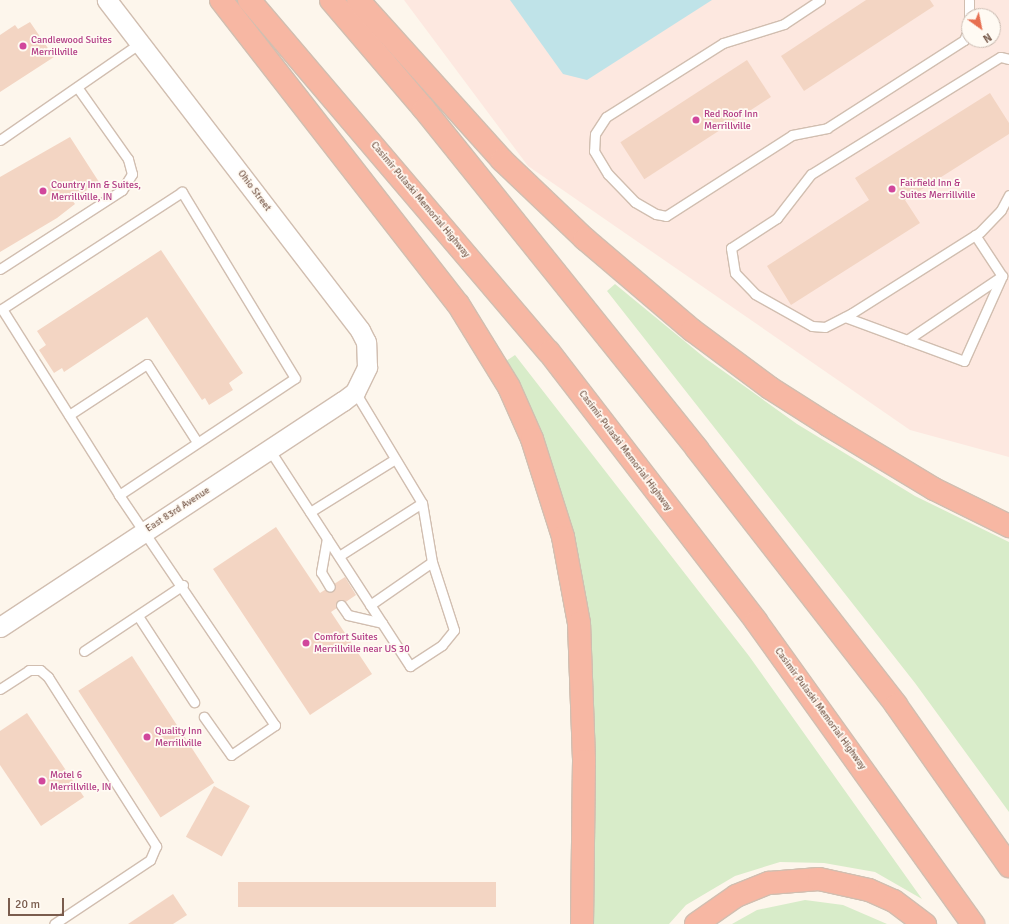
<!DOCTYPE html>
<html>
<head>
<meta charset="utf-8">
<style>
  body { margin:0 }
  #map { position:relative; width:1009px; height:924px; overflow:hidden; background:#fdf6ec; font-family:Signika,sans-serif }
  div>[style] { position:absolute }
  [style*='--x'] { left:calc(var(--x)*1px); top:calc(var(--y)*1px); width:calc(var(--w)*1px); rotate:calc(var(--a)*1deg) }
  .commercial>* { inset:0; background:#fde8e0 }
  .green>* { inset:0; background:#d8ecc9 }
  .water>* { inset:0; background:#bfe3e8 }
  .building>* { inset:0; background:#f3d5c3; transform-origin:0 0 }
  .roads { filter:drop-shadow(1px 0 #d1beb0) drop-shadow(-1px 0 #d1beb0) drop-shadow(0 1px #d1beb0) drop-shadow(0 -1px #d1beb0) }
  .service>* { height:9px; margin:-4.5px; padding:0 4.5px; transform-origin:4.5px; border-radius:4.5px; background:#fff }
  .minor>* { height:19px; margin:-9.5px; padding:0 9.5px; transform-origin:9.5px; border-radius:9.5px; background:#fff }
  .motorway>* { height:22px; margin:-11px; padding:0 11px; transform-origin:11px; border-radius:11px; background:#f7b7a3 }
  .dots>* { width:11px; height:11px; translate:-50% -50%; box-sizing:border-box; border:2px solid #fffaf3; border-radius:50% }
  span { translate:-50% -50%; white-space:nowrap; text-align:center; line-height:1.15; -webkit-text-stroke:3.5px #fffaf3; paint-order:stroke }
  .hotel-label { font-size:10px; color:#b23c85 }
  .left { translate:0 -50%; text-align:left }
  .street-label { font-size:10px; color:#7a5c4d }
  .north { position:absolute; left:961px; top:8px; width:40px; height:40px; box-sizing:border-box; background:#fffaf3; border:1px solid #cabbb1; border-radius:50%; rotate:147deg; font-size:11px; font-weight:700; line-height:16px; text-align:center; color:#7a5c4d }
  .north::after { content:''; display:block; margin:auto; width:14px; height:18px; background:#e76f51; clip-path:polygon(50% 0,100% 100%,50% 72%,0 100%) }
  .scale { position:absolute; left:8px; top:898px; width:56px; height:18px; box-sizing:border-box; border:2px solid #7a5c4d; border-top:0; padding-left:5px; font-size:12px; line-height:14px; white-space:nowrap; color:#7a5c4d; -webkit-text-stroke:3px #fffaf3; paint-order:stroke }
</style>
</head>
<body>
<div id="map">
  <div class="commercial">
    <i style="clip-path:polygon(evenodd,404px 0,1009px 0,1009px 457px,910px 430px,528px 166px,404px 0,969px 16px,993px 16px,993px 40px,969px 40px,969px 16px)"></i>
  </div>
  <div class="green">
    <i style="clip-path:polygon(615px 284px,705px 358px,797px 424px,915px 496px,1009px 542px,1009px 812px,915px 683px,607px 291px)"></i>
    <i style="clip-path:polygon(515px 355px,749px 656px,922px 899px,875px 872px,824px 863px,780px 862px,735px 876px,686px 905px,669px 924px,590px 924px,593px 692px,588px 612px,571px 532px,548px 450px,520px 385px,506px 361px)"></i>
    <i style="clip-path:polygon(805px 900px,843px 905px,887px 924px,732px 924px,757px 910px)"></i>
  </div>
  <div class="water">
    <i style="clip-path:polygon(510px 0,712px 0,587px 80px,563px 74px)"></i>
  </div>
  <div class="building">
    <i style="clip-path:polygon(866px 0,930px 0,934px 6px,804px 91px,781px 56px)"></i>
    <i style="clip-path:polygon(30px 22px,54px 57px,0 92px,0 35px,15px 25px,18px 29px)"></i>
    <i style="left:747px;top:60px;width:44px;height:151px;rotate:57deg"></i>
    <i style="clip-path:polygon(990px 93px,1009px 123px,1009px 134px,905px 200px,920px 223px,791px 305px,767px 266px,869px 200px,855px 178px)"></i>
    <i style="clip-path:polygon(70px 137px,99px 182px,72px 200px,75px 204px,57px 218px,0 252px,0 177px)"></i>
    <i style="clip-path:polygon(161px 250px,243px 373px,229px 383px,233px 390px,209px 405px,205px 398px,202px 400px,147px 317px,64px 372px,62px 368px,54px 373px,39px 350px,46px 345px,37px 331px)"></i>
    <i style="clip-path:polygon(276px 527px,320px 593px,345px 577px,356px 595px,331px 612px,372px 674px,310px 715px,213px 569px)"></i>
    <i style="left:132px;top:656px;width:151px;height:64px;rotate:57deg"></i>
    <i style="clip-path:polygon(27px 713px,84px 797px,41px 826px,0 765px,0 731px)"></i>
    <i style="left:214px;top:786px;width:41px;height:58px;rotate:29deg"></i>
    <i style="left:238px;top:882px;width:258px;height:25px"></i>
    <i style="clip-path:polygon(173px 894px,187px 915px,173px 924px,128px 924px)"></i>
  </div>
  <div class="roads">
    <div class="service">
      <i style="--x:820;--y:0;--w:43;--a:146.3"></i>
      <i style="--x:784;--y:24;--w:64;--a:162.7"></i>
      <i style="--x:723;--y:43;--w:138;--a:147.7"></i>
      <i style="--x:606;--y:117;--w:20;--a:123"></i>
      <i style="--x:595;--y:134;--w:17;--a:93"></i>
      <i style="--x:594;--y:151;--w:27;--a:59"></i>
      <i style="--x:608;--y:174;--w:39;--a:46"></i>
      <i style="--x:635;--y:202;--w:24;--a:30"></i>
      <i style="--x:656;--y:214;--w:10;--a:11"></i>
      <i style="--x:666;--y:216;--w:150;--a:-32.7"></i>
      <i style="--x:792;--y:135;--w:36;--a:-11"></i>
      <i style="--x:827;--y:128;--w:163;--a:-32.7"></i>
      <i style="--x:964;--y:40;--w:13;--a:-67"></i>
      <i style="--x:969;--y:28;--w:28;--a:-90"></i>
      <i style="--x:1009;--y:59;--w:9;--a:-167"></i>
      <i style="--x:1000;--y:57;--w:222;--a:148.2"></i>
      <i style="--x:811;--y:174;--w:56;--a:127.7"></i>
      <i style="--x:777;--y:218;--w:55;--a:146.9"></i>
      <i style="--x:731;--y:248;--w:25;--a:81"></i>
      <i style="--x:735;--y:273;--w:29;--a:46"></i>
      <i style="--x:755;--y:294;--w:65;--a:29.3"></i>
      <i style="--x:812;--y:326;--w:13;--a:4"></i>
      <i style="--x:825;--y:327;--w:30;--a:-27"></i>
      <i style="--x:852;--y:313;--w:151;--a:-32.3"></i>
      <i style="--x:980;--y:232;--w:30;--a:-46"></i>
      <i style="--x:1001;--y:210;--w:17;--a:-62"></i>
      <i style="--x:0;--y:140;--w:170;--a:-34.7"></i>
      <i style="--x:0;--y:269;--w:145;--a:-32.9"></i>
      <i style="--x:122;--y:190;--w:19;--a:-58"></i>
      <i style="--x:132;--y:174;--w:16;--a:-105"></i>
      <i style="--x:128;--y:159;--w:88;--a:-125.3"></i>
      <i style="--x:845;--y:317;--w:127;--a:20.3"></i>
      <i style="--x:964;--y:361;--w:93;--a:-65.9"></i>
      <i style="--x:1002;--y:276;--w:49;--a:-123.4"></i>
      <i style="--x:907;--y:340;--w:115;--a:-34"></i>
      <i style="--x:69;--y:415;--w:93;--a:-33.2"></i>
      <i style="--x:147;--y:364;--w:93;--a:57.3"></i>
      <i style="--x:269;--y:449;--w:259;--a:57"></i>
      <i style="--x:410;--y:666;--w:38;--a:-33"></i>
      <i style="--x:442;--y:645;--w:19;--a:-51"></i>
      <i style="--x:454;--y:630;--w:71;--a:-107.9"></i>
      <i style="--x:432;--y:562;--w:60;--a:-99.6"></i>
      <i style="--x:422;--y:503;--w:130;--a:-121.1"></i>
      <i style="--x:119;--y:495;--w:211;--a:-33.6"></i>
      <i style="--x:295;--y:378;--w:218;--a:-121.3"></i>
      <i style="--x:182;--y:192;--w:215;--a:147"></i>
      <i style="--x:2;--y:309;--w:220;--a:57.8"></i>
      <i style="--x:119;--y:495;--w:278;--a:55.9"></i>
      <i style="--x:275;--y:725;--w:53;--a:145.7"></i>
      <i style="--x:231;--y:755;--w:47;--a:-125.4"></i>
      <i style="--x:310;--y:512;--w:100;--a:-31.9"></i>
      <i style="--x:327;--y:538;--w:35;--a:100"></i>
      <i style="--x:321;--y:572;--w:17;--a:59"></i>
      <i style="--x:339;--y:556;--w:98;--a:-32.6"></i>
      <i style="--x:341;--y:605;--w:12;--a:55"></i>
      <i style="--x:348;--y:615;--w:35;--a:13"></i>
      <i style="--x:370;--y:605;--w:75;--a:-34.7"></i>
      <i style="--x:138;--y:616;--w:103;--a:56.9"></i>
      <i style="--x:84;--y:651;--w:119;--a:-33.7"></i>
      <i style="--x:0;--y:689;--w:35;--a:-33"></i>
      <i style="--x:29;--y:670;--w:11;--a:0"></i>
      <i style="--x:40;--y:670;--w:11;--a:41"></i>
      <i style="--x:48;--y:677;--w:201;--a:57.4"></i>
      <i style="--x:156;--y:846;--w:15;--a:113"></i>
      <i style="--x:150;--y:860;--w:115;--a:146.3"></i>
    </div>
    <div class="minor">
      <i style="--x:0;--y:627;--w:411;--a:-33.4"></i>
      <i style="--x:343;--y:401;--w:15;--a:-37"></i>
      <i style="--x:355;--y:392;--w:28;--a:-64"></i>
      <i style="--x:367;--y:367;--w:25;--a:-92"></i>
      <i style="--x:366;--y:342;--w:13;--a:-117"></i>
      <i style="--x:360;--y:330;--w:416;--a:-127.5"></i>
    </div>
    <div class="motorway">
      <i style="--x:221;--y:0;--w:385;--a:52.1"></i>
      <i style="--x:458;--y:304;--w:97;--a:58.4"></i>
      <i style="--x:509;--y:387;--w:57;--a:66.1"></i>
      <i style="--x:532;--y:439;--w:103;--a:72.4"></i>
      <i style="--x:563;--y:537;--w:87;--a:79.5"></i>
      <i style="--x:579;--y:623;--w:138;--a:87.9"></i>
      <i style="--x:584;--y:761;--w:163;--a:90.7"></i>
      <i style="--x:249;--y:0;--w:462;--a:49.6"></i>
      <i style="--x:549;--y:352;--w:339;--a:52.4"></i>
      <i style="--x:756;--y:621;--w:373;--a:54.4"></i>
      <i style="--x:331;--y:0;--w:143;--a:49.5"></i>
      <i style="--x:424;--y:109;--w:436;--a:51.2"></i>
      <i style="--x:697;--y:449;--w:324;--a:52.1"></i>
      <i style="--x:896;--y:705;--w:197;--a:54.9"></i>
      <i style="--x:358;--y:0;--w:215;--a:48"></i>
      <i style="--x:502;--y:160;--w:115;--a:43.6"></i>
      <i style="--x:585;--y:239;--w:140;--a:40.4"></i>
      <i style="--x:692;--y:330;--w:97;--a:36.6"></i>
      <i style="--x:770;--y:388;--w:69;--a:32.5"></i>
      <i style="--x:828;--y:425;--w:124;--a:31.1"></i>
      <i style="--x:934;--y:489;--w:84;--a:26.3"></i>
      <i style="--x:696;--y:924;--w:49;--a:-35"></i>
      <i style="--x:736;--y:896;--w:35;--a:-22"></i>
      <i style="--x:769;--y:883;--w:50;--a:-4.6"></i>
      <i style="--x:819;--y:879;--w:51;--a:12.4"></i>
      <i style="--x:869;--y:890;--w:27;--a:24"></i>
      <i style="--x:894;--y:901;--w:39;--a:37"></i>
    </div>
  </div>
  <div class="dots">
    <i style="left:23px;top:46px;background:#d1479c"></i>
    <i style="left:696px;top:120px;background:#d1479c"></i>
    <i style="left:892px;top:189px;background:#d1479c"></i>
    <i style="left:43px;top:191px;background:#d1479c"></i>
    <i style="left:306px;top:643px;background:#d1479c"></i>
    <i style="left:147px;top:737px;background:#d1479c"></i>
    <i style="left:42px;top:781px;background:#d1479c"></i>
  </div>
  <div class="hotel-label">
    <span class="left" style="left:31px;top:46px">Candlewood Suites<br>Merrillville</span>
    <span class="left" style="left:704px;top:120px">Red Roof Inn<br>Merrillville</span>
    <span class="left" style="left:900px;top:189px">Fairfield Inn &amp;<br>Suites Merrillville</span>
    <span class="left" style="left:51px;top:191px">Country Inn &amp; Suites,<br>Merrillville, IN</span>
    <span class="left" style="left:314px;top:643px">Comfort Suites<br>Merrillville near US 30</span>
    <span class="left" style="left:155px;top:737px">Quality Inn<br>Merrillville</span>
    <span class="left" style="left:50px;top:781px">Motel 6<br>Merrillville, IN</span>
  </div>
  <div class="street-label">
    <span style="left:254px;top:191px;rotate:53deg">Ohio Street</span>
    <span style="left:420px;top:200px;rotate:50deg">Casimir Pulaski Memorial Highway</span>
    <span style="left:625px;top:451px;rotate:53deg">Casimir Pulaski Memorial Highway</span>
    <span style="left:178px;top:510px;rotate:-33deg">East 83rd Avenue</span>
    <span style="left:820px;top:709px;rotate:54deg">Casimir Pulaski Memorial Highway</span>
  </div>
  <div class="north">N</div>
  <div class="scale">20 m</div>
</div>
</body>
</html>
